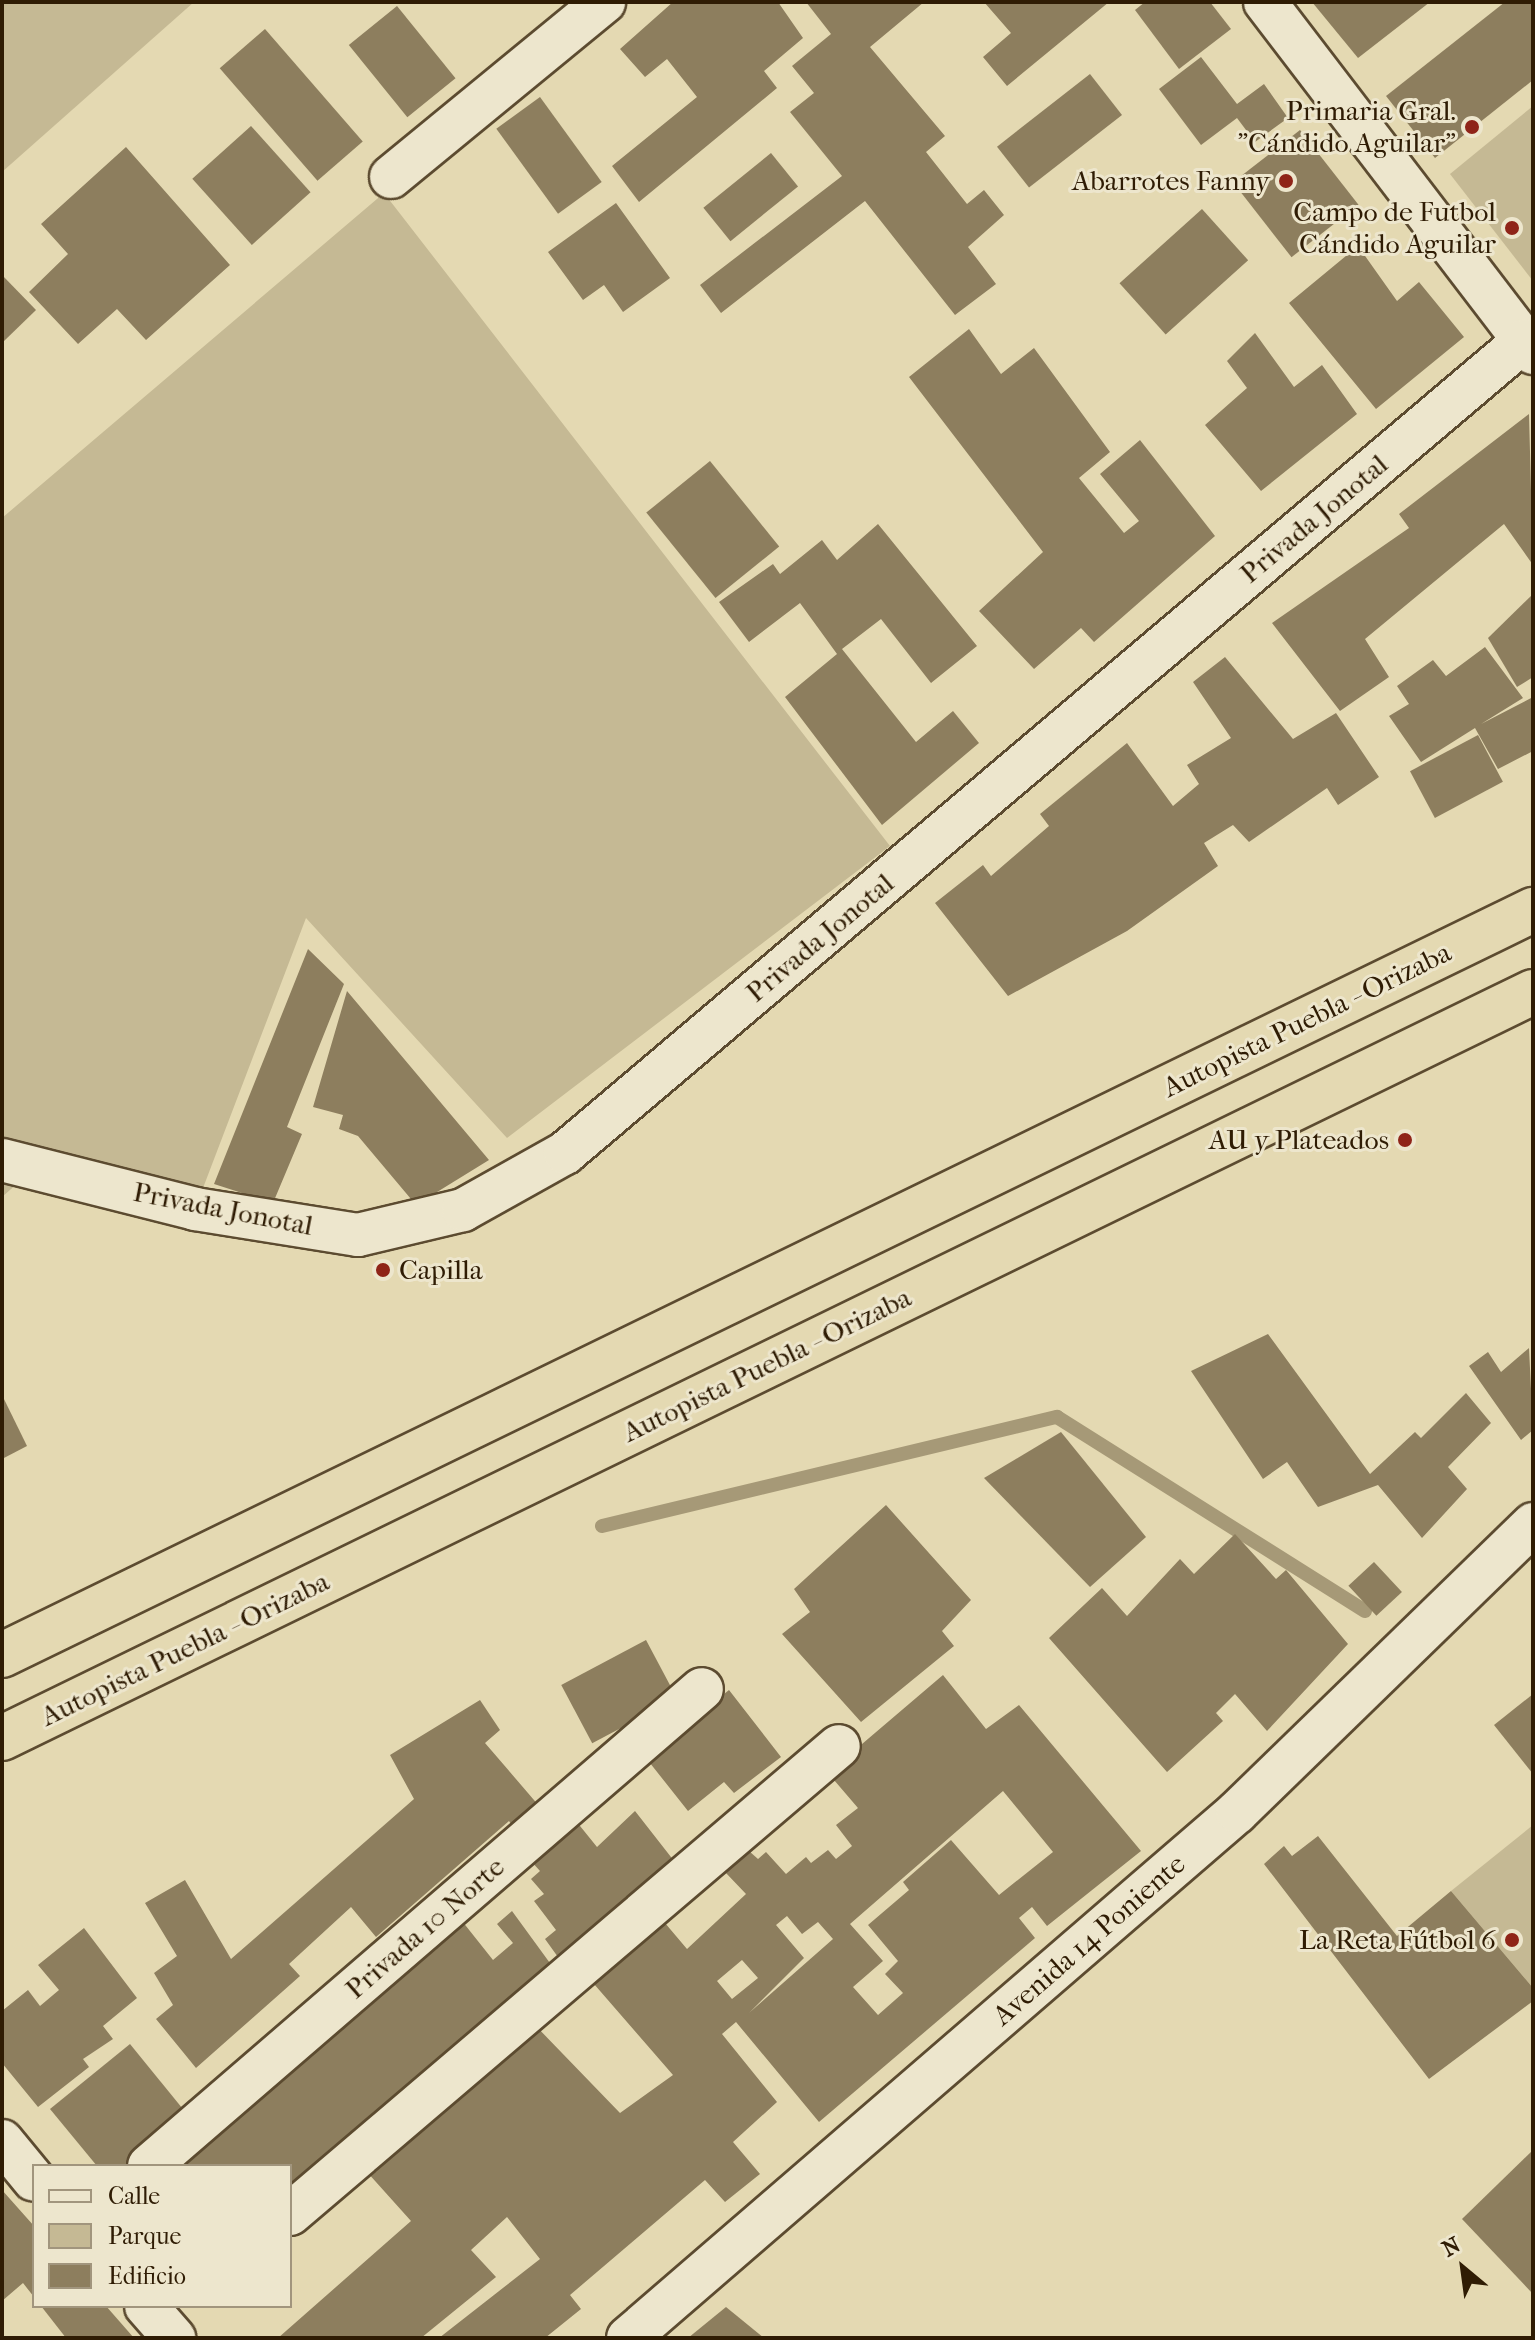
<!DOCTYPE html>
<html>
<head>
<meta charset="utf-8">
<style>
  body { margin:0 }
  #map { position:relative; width:1535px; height:2340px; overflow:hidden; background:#e4d9b2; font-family:"IM FELL French Canon",serif }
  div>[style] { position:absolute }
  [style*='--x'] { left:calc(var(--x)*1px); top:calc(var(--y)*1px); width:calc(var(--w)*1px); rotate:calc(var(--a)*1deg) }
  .green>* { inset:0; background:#c5b994 }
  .stream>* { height:14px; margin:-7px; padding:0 7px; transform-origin:7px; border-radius:7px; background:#a69977 }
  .building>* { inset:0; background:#8d7e5e; transform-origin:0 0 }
  .roads { filter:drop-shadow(2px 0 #5c4b30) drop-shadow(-2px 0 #5c4b30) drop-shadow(0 2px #5c4b30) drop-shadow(0 -2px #5c4b30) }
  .minor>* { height:42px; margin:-21px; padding:0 21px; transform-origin:21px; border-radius:21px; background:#ede6cd }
  .motorway>* { height:44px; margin:-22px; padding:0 22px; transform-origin:22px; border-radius:22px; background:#e4d9b2 }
  .dots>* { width:22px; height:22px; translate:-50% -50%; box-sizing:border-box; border:4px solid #ede6cd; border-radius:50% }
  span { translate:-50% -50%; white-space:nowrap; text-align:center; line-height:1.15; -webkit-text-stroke:6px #ede6cd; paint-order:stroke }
  .poi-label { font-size:28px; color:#2f1c04 }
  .right { translate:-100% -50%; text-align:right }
  .left { translate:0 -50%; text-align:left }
  .street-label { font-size:28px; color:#2f1c04 }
  .frame { position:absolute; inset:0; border:4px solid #2f1c04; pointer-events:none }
  .legend { position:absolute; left:32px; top:2164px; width:260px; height:144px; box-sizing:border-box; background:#ede6cd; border:2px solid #a1957d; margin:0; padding:10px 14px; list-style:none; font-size:24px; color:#2f1c04 }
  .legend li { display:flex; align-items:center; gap:16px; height:40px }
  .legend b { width:40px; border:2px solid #a1957d }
  .north { position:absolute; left:1423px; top:2228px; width:80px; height:80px; -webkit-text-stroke:6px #ede6cd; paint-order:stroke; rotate:331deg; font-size:22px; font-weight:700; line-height:32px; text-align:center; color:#2f1c04 }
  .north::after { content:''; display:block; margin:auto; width:28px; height:36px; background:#2f1c04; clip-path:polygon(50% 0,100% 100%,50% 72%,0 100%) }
</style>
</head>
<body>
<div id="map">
  <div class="green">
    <i style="clip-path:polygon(2px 2px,194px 2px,2px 172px)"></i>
    <i style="clip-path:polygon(1533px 106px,1533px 281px,1450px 174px)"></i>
    <i style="clip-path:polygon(384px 193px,890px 846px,507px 1138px,306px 918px,195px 1209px,36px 1167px,2px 1197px,2px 518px)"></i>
    <i style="clip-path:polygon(1533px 1825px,1533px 1988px,1451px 1891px)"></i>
  </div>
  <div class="stream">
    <i style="--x:602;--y:1526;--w:468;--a:-13.5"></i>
    <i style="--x:1057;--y:1417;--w:364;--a:32.2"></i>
  </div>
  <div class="building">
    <i style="clip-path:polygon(673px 2px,778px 2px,803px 38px,764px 71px,777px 88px,639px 202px,612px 166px,697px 97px,667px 59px,645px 77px,620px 49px)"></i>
    <i style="clip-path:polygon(806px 2px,924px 2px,870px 47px,945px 136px,926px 152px,967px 204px,984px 190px,1004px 215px,968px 247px,996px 284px,955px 315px,865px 201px,721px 313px,700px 285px,842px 176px,790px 112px,814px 93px,792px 66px,831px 34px)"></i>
    <i style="clip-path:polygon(984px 2px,1109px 2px,1007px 86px,983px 57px,1011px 33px)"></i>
    <i style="clip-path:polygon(1145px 2px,1210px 2px,1231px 29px,1179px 69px,1135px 10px)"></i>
    <i style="clip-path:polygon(1312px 2px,1430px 2px,1358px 58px)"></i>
    <i style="clip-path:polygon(1505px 2px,1533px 2px,1533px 80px,1435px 158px,1386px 96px)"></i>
    <i style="left:397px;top:6px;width:93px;height:62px;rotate:51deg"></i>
    <i style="left:265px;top:29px;width:149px;height:60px;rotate:49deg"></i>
    <i style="clip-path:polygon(1201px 57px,1237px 104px,1264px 84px,1288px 118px,1255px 142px,1237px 118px,1201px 145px,1159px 89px)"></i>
    <i style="left:1090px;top:74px;width:52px;height:118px;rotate:52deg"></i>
    <i style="left:540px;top:97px;width:105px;height:54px;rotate:54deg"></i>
    <i style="left:251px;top:126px;width:89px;height:79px;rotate:48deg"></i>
    <i style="left:1300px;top:130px;width:95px;height:85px;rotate:52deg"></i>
    <i style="clip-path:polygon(126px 147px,230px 265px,146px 340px,117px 309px,78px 344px,29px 292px,68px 254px,41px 224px)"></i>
    <i style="left:771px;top:153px;width:43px;height:87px;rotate:51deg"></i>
    <i style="clip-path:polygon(616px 203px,670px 278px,623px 312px,604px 285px,583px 300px,548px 252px)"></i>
    <i style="left:1202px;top:209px;width:69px;height:111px;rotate:48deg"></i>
    <i style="clip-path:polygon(1358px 246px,1397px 301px,1419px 282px,1464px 337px,1376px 409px,1289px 303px)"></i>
    <i style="clip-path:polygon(2px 275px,36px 310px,2px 343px)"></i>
    <i style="clip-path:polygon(969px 329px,1001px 374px,1034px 348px,1110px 452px,1079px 478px,1124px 533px,1139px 521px,1100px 474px,1140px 440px,1215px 536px,1094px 642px,1081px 628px,1034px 669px,979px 611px,1043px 552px,909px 377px)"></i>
    <i style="clip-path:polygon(1255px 333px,1294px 387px,1322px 365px,1357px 414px,1261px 491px,1205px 425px,1247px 388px,1227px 361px)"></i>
    <i style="clip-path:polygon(1529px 414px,1533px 565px,1504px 524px,1365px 639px,1389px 677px,1340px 711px,1272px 623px,1409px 528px,1399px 514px)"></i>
    <i style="left:710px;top:461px;width:110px;height:82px;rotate:51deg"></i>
    <i style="clip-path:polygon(878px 524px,977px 646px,931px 683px,881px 619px,842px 649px,916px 742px,953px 711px,979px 743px,882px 825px,785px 697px,837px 654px,800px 603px,749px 642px,719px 602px,773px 564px,780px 574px,822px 540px,837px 560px)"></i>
    <i style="clip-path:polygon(1533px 594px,1533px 677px,1517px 687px,1488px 638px)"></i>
    <i style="clip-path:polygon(1485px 647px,1523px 698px,1481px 724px,1533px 697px,1533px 751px,1498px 769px,1475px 728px,1421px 762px,1389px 716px,1409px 704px,1397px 686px,1433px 660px,1446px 676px)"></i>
    <i style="clip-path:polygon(1225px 657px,1293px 739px,1336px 713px,1379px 777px,1338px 805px,1327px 788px,1249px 842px,1233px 825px,1204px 843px,1218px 866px,1127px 931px,1008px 996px,935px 903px,983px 865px,991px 876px,1049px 826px,1040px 814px,1127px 743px,1173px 806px,1199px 784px,1187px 765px,1231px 738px,1193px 682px)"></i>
    <i style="left:1478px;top:735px;width:53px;height:77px;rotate:62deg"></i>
    <i style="clip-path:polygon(308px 949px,344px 984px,287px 1127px,302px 1134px,273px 1203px,214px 1184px)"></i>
    <i style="clip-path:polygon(347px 991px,489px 1160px,416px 1205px,358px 1136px,339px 1129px,343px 1115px,313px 1107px)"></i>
    <i style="clip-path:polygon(1268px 1334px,1370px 1474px,1415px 1432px,1421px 1438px,1466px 1393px,1491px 1423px,1448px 1467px,1467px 1489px,1422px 1538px,1378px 1485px,1318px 1507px,1287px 1462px,1263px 1479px,1191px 1371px)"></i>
    <i style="clip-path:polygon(1529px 1348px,1533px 1430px,1521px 1440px,1469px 1366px,1488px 1352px,1501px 1372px)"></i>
    <i style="clip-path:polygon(2px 1395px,27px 1446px,2px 1459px)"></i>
    <i style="clip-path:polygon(1061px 1432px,1146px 1537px,1090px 1587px,984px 1478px)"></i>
    <i style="clip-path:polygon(886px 1505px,971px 1600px,942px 1631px,954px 1646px,861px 1722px,782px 1634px,810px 1612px,794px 1589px)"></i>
    <i style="clip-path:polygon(1235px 1534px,1276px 1579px,1286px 1570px,1348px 1644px,1267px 1731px,1235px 1694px,1216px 1713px,1223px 1721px,1167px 1772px,1049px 1638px,1102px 1588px,1127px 1616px,1180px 1559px,1194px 1574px)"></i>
    <i style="left:1374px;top:1562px;width:41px;height:35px;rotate:47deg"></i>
    <i style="left:646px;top:1640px;width:66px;height:96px;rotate:62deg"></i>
    <i style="clip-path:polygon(evenodd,943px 1675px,986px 1729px,1019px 1705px,1141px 1851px,1047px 1926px,1032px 1907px,1019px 1918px,1035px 1938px,819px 2122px,736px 2022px,722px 2034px,777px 2102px,733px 2142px,760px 2174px,725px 2202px,705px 2180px,570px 2295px,581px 2309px,545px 2338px,439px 2338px,540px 2259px,507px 2217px,471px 2250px,496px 2277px,421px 2338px,278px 2338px,411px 2221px,367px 2172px,533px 2023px,620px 2113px,673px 2075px,594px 1984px,665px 1923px,687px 1949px,746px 1894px,726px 1873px,749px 1851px,758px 1859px,766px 1852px,786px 1874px,806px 1857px,811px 1863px,828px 1850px,836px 1859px,852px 1846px,836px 1825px,858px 1808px,828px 1773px,943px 1675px,1003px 1791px,1053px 1852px,999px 1895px,951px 1840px,903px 1882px,909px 1890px,868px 1925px,898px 1961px,885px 1974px,903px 1993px,878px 2015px,853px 1987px,883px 1961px,850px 1924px,1003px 1791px,943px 1675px,787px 1916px,802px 1934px,818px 1922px,833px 1939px,749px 2013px,804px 1958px,776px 1925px,787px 1916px,943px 1675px,742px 1960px,758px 1978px,732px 1999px,717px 1981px,742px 1960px)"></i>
    <i style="clip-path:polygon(729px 1690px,781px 1757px,734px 1793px,724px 1782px,688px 1811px,646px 1758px)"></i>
    <i style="clip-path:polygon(1533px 1694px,1533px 1774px,1494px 1725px)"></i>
    <i style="clip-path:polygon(480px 1700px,500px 1730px,485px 1743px,546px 1814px,521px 1839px,509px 1821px,376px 1937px,351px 1907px,289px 1964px,300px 1976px,196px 2068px,156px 2019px,173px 2005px,154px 1973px,177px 1956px,145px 1903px,185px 1880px,231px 1959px,414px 1799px,390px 1755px)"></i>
    <i style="clip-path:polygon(635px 1811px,678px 1866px,563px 1964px,545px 1939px,556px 1930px,534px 1901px,544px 1894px,531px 1879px,540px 1871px,531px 1861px,576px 1821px,597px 1847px)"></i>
    <i style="clip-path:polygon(1318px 1836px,1397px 1936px,1451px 1891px,1533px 1988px,1533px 2001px,1429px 2079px,1264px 1864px,1284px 1846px,1292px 1856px)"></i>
    <i style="clip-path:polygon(512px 1911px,555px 1970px,290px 2195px,290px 2166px,170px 2166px,462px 1921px,493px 1960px,513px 1943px,497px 1924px)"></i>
    <i style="clip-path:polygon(84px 1928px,137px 1998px,103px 2026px,113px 2039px,83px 2059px,89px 2067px,38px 2107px,2px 2063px,2px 2011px,28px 1990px,40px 2006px,59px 1990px,38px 1965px)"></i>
    <i style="clip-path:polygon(130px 2044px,191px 2119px,133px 2166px,97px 2166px,50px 2109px)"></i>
    <i style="clip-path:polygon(1533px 2150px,1533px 2294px,1462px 2219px)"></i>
    <i style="clip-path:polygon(2px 2190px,34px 2226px,34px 2297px,23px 2283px,2px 2301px)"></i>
    <i style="clip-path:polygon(41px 2306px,106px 2306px,134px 2338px,66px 2338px)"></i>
    <i style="clip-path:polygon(726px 2307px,764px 2338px,688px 2338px)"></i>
  </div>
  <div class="roads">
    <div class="minor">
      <i style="--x:1265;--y:2;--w:442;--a:52.6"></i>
      <i style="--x:391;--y:177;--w:276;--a:-39.4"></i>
      <i style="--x:2;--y:1160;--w:199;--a:14.2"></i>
      <i style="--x:195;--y:1209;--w:165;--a:9.1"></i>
      <i style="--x:358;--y:1235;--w:108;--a:-13.4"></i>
      <i style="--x:463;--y:1210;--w:117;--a:-29.2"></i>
      <i style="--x:565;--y:1153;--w:1257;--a:-40.26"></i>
      <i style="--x:2;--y:2141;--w:50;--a:50.6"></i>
      <i style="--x:149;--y:2166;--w:730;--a:-40.78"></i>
      <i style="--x:290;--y:2214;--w:721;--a:-40.45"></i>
      <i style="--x:146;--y:2306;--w:43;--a:48.8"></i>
      <i style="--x:628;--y:2338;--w:805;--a:-40.82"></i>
      <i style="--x:1237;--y:1812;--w:413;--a:-44.2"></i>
    </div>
    <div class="motorway">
      <i style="--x:2;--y:1655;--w:1703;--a:-25.95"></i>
      <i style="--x:2;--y:1738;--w:1703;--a:-25.98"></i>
    </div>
  </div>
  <div class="dots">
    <i style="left:1472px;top:127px;background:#8f2418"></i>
    <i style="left:1286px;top:181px;background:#8f2418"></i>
    <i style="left:1512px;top:228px;background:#8f2418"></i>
    <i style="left:1405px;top:1140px;background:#8f2418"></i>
    <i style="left:383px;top:1270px;background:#8f2418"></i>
    <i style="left:1512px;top:1940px;background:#8f2418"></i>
  </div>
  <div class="poi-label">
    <span class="right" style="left:1456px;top:127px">Primaria Gral.<br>"Cándido Aguilar"</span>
    <span class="right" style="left:1270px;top:181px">Abarrotes Fanny</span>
    <span class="right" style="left:1496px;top:228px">Campo de Futbol<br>Cándido Aguilar</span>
    <span class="right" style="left:1389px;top:1140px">AU y Plateados</span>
    <span class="left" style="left:399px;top:1270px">Capilla</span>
    <span class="right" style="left:1496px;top:1940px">La Reta Fútbol 6</span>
  </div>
  <div class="street-label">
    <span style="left:1314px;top:519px;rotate:-40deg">Privada Jonotal</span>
    <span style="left:820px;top:938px;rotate:-40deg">Privada Jonotal</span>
    <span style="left:1307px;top:1020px;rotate:-26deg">Autopista Puebla - Orizaba</span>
    <span style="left:223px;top:1209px;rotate:11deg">Privada Jonotal</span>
    <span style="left:767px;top:1365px;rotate:-26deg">Autopista Puebla - Orizaba</span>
    <span style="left:185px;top:1649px;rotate:-26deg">Autopista Puebla - Orizaba</span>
    <span style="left:425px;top:1928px;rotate:-41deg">Privada 10 Norte</span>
    <span style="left:1089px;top:1940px;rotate:-41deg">Avenida 14 Poniente</span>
  </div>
  <div class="frame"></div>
  <ul class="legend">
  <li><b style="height:10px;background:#ede6cd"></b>Calle</li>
  <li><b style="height:22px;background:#c5b994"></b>Parque</li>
  <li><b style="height:22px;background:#8d7e5e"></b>Edificio</li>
  </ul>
  <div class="north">N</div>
</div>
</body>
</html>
